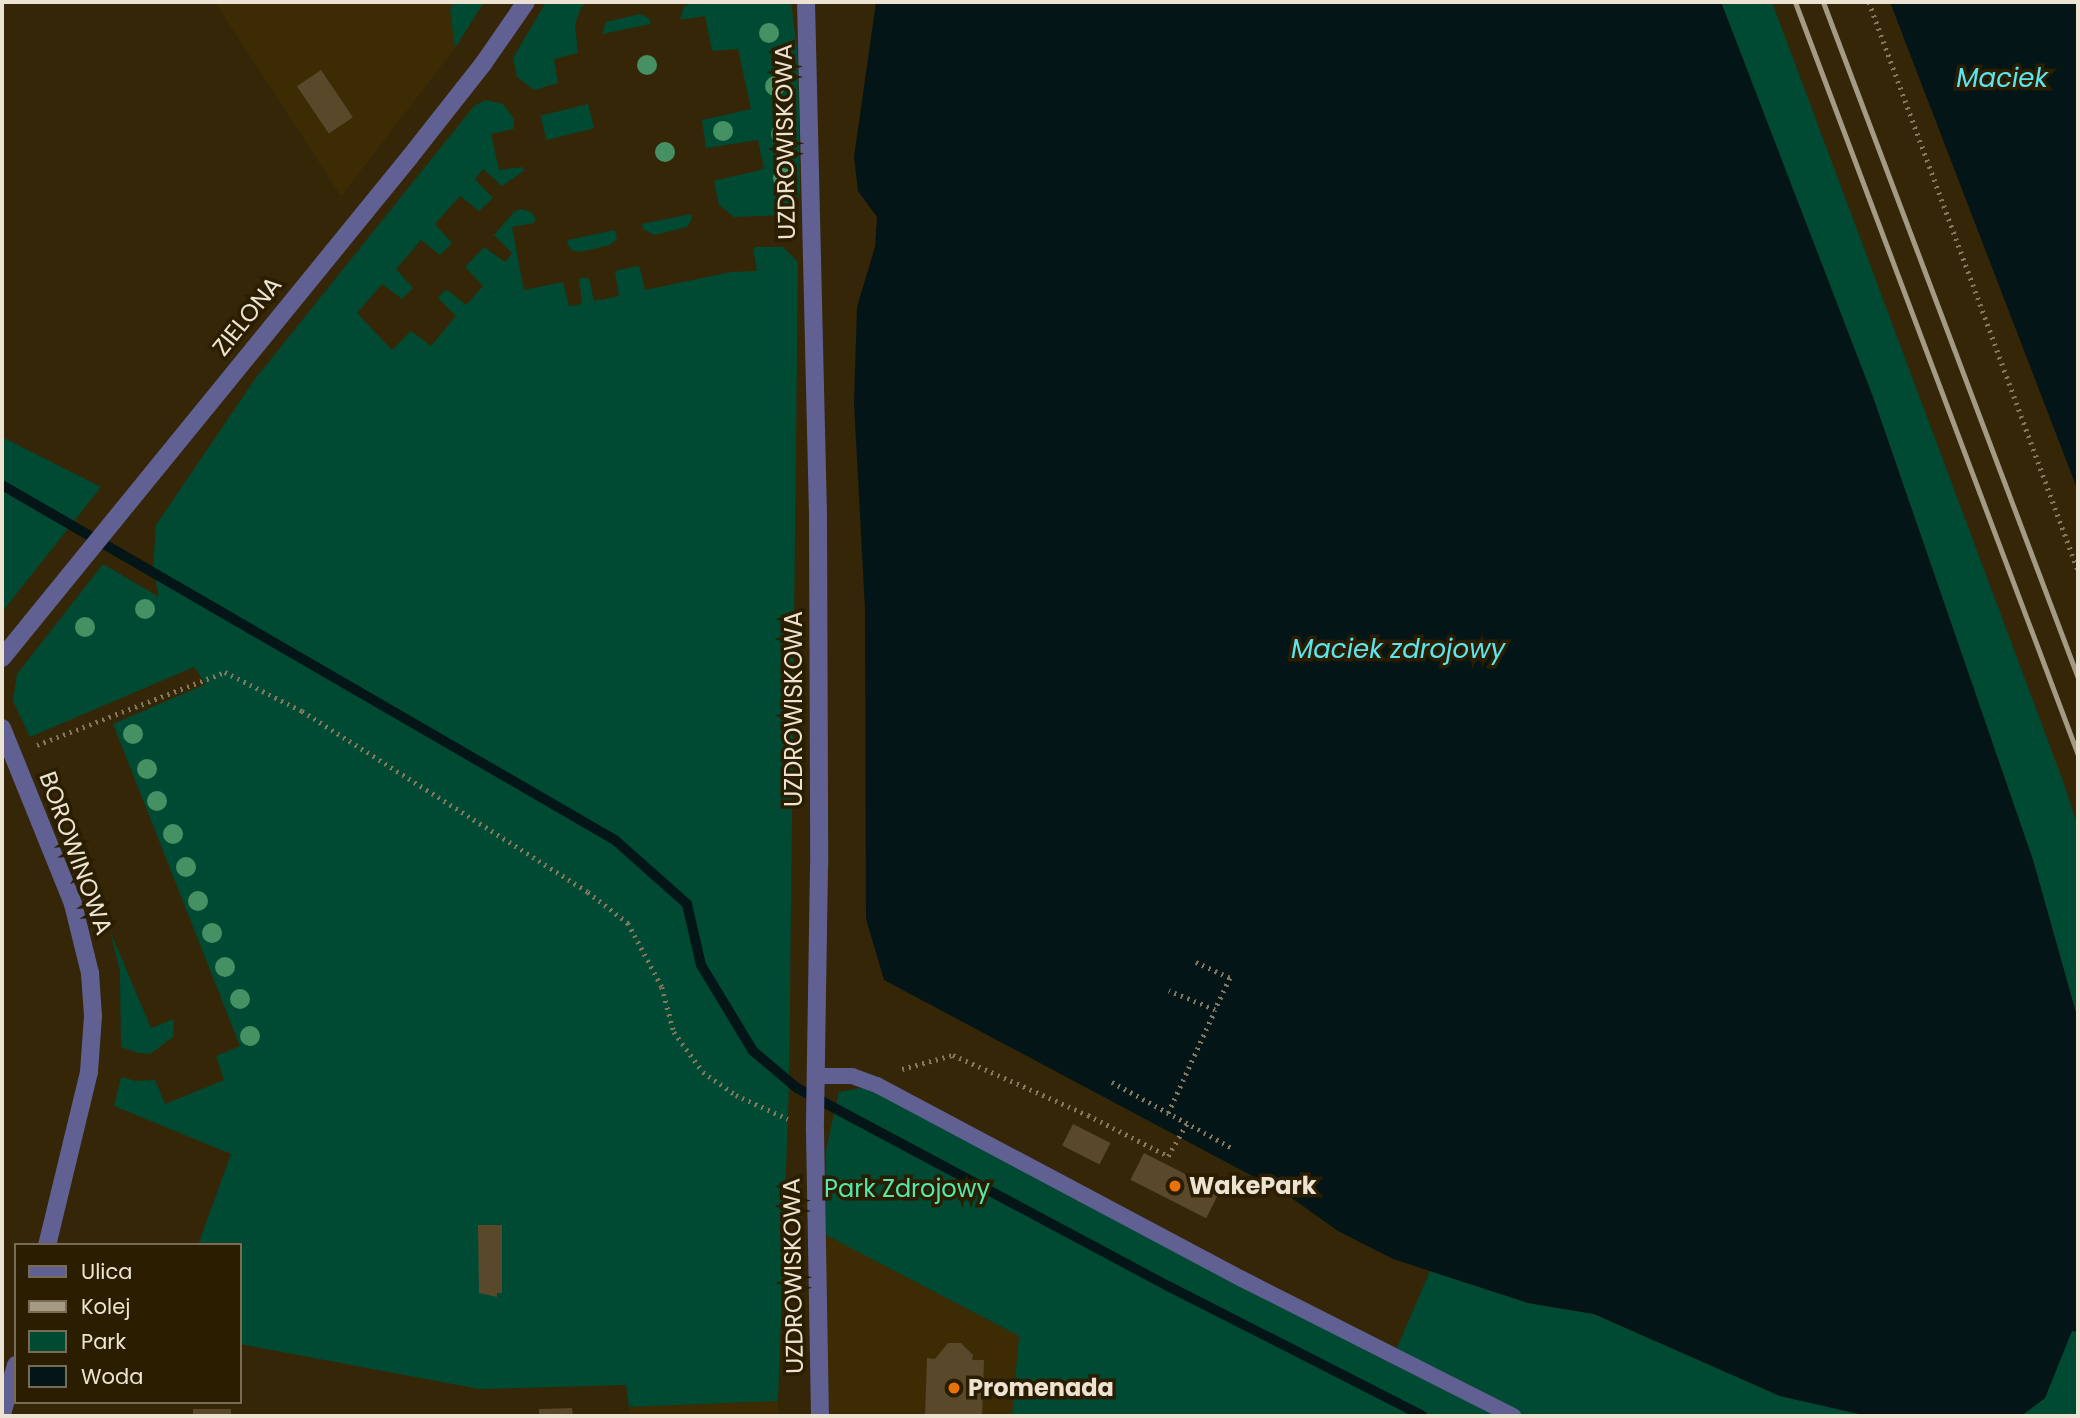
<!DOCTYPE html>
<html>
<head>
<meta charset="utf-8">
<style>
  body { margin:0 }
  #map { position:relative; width:2080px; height:1418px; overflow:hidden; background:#342607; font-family:Poppins,sans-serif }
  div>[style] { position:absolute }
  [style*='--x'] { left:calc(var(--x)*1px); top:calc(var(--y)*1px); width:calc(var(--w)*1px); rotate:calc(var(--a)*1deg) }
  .built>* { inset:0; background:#3d2c03 }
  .green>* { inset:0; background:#004a33; transform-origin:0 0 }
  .water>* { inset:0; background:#041517 }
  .stream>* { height:10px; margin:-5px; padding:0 5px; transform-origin:5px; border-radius:5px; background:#041517 }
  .building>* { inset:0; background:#5a482b; transform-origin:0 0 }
  .path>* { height:4.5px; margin-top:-2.25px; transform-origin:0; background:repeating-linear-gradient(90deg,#84785f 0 2px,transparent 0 7px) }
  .lane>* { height:16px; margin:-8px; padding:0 8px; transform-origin:8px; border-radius:8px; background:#606093 }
  .street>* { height:18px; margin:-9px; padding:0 9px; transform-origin:9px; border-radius:9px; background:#606093 }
  .rail>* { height:5px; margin:-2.5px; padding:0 2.5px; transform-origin:2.5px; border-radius:2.5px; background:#a59a84 }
  .trees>* { width:20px; height:20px; margin:-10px; border-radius:50%; background:#469164 }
  .dots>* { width:19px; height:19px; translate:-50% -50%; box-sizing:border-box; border:4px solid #2a1d00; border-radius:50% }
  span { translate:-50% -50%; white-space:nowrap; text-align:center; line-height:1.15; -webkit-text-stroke:7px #2a1d00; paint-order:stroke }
  .street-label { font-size:24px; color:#ece3d2 }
  .poi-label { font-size:24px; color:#ece3d2; font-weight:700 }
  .left { translate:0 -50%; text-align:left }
  .park-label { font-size:24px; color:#54e8b0 }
  .water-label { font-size:26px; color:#5ae5f1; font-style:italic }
  .frame { position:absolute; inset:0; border:4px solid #ece3d2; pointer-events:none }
  .legend { position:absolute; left:14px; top:1243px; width:228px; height:161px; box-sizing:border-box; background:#2a1d00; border:2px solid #786c54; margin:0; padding:9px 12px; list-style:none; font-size:21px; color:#ece3d2 }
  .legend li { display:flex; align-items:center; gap:14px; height:35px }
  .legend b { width:35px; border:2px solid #786c54 }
</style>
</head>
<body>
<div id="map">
  <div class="built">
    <i style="clip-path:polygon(215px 2px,455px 2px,450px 9px,455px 48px,341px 196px)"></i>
    <i style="clip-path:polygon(824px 1234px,1019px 1336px,1012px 1416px,829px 1416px)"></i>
    <i style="clip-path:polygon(778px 1401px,778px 1416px,630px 1416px,629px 1407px)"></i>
  </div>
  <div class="green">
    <i style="clip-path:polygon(455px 2px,484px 2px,455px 48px,450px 9px)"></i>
    <i style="clip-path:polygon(546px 2px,587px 2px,581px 8px,575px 24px,578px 53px,554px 59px,558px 83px,534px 90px,517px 77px,513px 58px)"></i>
    <i style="clip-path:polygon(695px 2px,791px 2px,798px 55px,800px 191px,793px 208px,784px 215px,734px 217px,719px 205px,714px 181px,764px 169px,758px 140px,706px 148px,702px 120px,751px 109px,738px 49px,712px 51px,705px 16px,680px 20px,684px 6px)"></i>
    <i style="clip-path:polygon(1721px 2px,1772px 2px,2063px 781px,2078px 827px,2078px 1020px,2033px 860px,1873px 397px)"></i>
    <i style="clip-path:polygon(640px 14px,649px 18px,651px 24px,602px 34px,606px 22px)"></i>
    <i style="clip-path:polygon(485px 100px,503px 104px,514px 119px,514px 129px,491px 134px,499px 170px,522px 167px,525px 170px,502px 186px,483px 169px,475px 179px,493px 198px,479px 211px,460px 196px,435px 224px,452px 243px,440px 255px,421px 240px,396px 269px,413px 288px,402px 299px,382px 284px,357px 313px,392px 350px,411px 331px,431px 346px,456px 316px,438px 298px,445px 290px,449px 291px,466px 305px,483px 286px,465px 267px,484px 247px,505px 262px,512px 253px,494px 235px,514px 212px,521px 209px,531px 212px,536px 219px,534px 223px,512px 227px,524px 290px,563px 282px,569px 306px,582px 304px,579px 278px,589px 278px,594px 301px,619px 296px,615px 271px,637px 266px,640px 268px,645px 290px,731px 272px,757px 271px,753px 249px,756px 247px,783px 247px,798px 262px,789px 1085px,778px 1401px,629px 1407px,626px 1385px,479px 1389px,240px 1344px,240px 1245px,198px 1245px,231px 1154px,114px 1106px,121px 1077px,136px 1081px,155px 1080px,165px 1104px,224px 1080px,216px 1056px,240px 1046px,113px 724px,206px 684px,194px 667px,30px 737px,13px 701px,17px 674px,103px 564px,159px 597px,153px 569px,156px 525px,255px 379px,474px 106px)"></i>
    <i style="left:588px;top:104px;width:25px;height:49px;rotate:76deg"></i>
    <i style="clip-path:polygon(691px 214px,692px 219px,687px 227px,654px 235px,643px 229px,642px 224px)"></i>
    <i style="clip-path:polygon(615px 230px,617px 239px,610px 245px,580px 252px,573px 251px,567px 244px,568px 240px)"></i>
    <i style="clip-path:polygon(2px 437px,101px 487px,2px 612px)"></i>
    <i style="clip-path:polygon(110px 931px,151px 1028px,174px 1019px,173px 1037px,150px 1054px,138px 1053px,121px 1047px,120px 971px)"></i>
    <i style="clip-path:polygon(877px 1085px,1396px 1350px,1430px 1271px,1528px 1303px,1594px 1314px,1780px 1396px,1868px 1416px,1012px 1416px,1019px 1336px,824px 1234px,826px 1150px,839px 1092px)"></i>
    <i style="clip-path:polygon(2072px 1330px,2078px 1332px,2078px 1416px,2021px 1416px,2045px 1398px)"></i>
  </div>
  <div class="water">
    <i style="clip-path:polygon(876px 2px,1721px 2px,1873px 397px,2033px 860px,2078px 1020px,2078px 1332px,2072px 1331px,2045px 1398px,2021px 1416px,1868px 1416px,1780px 1396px,1594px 1314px,1528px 1303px,1393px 1259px,1338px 1231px,1286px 1194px,884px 980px,866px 919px,865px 609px,854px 403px,857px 307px,875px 247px,877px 217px,858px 191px,854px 157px)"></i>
    <i style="clip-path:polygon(1890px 2px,2078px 2px,2078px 491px)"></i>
  </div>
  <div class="stream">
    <i style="--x:2;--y:485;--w:708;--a:30.08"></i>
    <i style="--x:615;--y:840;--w:96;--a:41.6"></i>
    <i style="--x:687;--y:904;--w:63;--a:77.1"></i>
    <i style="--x:701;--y:965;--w:100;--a:58.8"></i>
    <i style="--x:753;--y:1051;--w:57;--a:40.1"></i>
    <i style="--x:797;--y:1088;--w:421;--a:28.1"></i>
    <i style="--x:1168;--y:1286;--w:286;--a:27"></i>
  </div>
  <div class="building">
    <i style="left:321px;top:70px;width:57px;height:29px;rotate:56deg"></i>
    <i style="left:1073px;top:1124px;width:42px;height:24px;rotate:27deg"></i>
    <i style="left:1144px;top:1153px;width:85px;height:30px;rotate:27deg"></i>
    <i style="clip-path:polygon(478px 1225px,502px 1225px,502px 1293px,497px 1293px,497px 1297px,479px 1293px)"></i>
    <i style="clip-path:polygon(948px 1343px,961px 1343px,973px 1355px,972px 1360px,984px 1360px,982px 1416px,925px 1416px,927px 1358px,935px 1359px)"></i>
    <i style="clip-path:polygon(572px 1408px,573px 1416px,539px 1416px,539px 1409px)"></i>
    <i style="left:193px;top:1409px;width:38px;height:7px"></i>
  </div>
  <div class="path">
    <i style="--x:1869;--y:2;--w:605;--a:69.8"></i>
    <i style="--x:37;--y:745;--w:202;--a:-21.2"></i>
    <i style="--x:225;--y:672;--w:86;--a:26.9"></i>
    <i style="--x:302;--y:711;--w:338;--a:32.3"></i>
    <i style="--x:588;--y:892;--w:51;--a:37.8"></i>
    <i style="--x:628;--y:923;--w:72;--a:62"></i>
    <i style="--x:662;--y:987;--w:47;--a:75.1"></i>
    <i style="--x:674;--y:1032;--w:49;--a:54.1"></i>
    <i style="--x:703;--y:1072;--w:40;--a:34.9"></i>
    <i style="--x:736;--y:1095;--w:57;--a:24.8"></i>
    <i style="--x:1196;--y:962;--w:38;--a:25"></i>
    <i style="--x:1230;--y:978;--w:35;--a:115"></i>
    <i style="--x:902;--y:1069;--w:53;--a:-15.4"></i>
    <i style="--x:953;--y:1055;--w:148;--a:24"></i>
    <i style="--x:1088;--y:1115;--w:90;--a:27.1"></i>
    <i style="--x:1168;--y:1156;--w:38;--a:-60"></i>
    <i style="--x:1112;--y:1082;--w:139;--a:28.8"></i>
    <i style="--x:1168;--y:1113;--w:113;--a:-65.5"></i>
    <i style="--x:1215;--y:1010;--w:50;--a:-157.6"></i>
  </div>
  <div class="lane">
    <i style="--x:815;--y:1076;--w:37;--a:0"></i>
    <i style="--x:852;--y:1076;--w:27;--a:20"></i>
    <i style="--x:877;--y:1085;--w:413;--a:28"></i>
    <i style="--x:1242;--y:1279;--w:304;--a:26.8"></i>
  </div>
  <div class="street">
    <i style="--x:806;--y:2;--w:513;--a:88.66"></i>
    <i style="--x:818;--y:515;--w:351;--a:89.8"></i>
    <i style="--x:819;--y:866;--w:265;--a:90.9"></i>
    <i style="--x:815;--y:1131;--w:285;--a:89"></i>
    <i style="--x:2;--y:658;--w:645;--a:-50.85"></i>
    <i style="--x:409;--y:158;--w:120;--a:-51.8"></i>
    <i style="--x:483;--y:64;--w:75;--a:-55.3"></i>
    <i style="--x:2;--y:728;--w:190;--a:68"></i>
    <i style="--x:73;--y:904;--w:71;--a:76.2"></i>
    <i style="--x:90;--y:973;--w:43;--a:86"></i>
    <i style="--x:93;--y:1016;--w:56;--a:94.1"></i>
    <i style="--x:89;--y:1072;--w:178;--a:103.6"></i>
    <i style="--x:2;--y:1414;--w:51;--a:-74.1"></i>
  </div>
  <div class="rail">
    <i style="--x:1795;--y:2;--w:804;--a:69.4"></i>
    <i style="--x:1823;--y:2;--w:722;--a:69.33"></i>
  </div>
  <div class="trees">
    <i style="left:769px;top:33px"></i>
    <i style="left:647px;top:65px"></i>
    <i style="left:775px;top:86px"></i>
    <i style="left:723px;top:131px"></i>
    <i style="left:781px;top:134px"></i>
    <i style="left:665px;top:152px"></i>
    <i style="left:783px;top:178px"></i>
    <i style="left:145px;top:609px"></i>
    <i style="left:85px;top:627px"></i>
    <i style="left:133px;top:734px"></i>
    <i style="left:147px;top:769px"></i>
    <i style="left:157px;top:801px"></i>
    <i style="left:173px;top:834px"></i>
    <i style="left:186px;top:867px"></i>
    <i style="left:198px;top:901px"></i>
    <i style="left:212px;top:933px"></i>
    <i style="left:225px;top:967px"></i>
    <i style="left:240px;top:999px"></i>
    <i style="left:250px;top:1036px"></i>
  </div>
  <div class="dots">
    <i style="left:1175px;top:1186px;background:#e8710a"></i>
    <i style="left:954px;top:1388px;background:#e8710a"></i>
  </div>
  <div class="street-label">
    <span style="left:785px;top:142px;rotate:-91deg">UZDROWISKOWA</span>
    <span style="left:247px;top:316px;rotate:-51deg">ZIELONA</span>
    <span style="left:794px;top:709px;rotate:-90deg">UZDROWISKOWA</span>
    <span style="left:76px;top:853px;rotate:70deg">BOROWINOWA</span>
    <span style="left:793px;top:1276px;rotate:-91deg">UZDROWISKOWA</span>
  </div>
  <div class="poi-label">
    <span class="left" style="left:1189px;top:1186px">WakePark</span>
    <span class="left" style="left:968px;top:1388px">Promenada</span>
  </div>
  <div class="park-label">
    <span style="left:907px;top:1189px">Park Zdrojowy</span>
  </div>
  <div class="water-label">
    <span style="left:2002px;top:79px">Maciek</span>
    <span style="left:1398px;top:650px">Maciek zdrojowy</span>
  </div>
  <div class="frame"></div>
  <ul class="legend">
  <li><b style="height:9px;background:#606093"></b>Ulica</li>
  <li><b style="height:9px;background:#a59a84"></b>Kolej</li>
  <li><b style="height:19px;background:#004a33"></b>Park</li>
  <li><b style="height:19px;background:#041517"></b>Woda</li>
  </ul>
</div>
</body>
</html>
